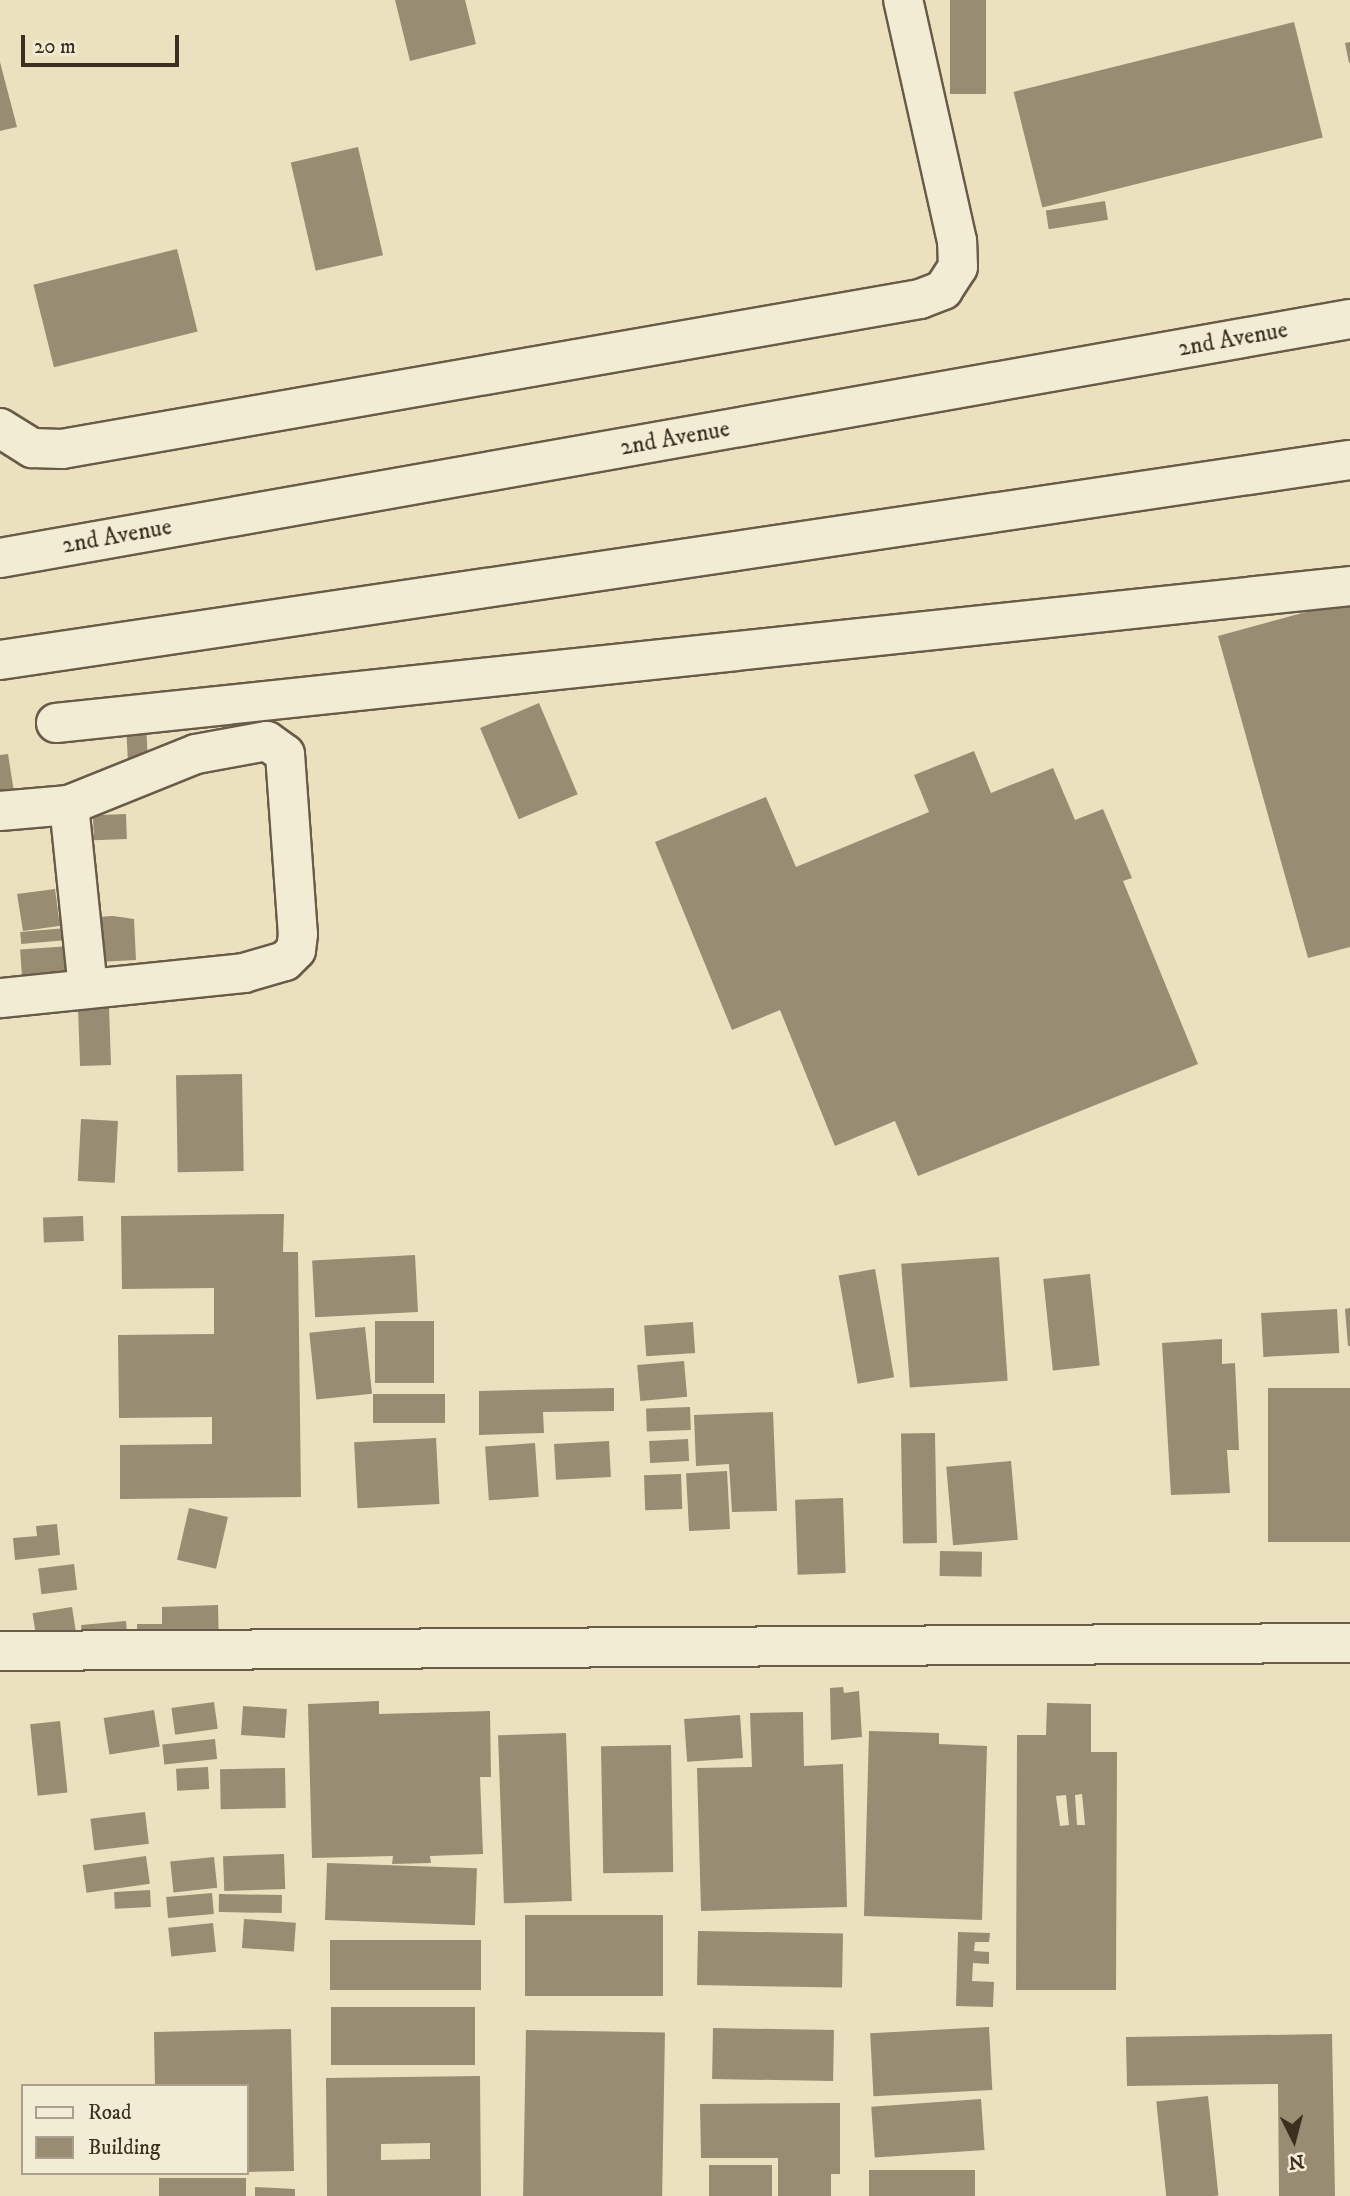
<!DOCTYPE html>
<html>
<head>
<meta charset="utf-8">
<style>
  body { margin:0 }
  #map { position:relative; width:1350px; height:2196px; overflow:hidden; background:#ece1be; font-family:"IM FELL DW Pica",serif }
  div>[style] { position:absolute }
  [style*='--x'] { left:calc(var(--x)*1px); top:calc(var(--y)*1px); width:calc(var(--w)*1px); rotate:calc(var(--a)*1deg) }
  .building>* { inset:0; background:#988c72; transform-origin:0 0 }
  .roads { filter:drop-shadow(2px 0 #685c48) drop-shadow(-2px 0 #685c48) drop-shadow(0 2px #685c48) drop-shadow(0 -2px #685c48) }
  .minor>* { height:38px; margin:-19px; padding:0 19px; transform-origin:19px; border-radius:19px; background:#f3ecd5 }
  span { translate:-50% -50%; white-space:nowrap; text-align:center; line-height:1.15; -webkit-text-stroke:5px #f3ecd5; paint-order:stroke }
  .street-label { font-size:24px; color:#3c2f20 }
  .legend { position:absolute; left:21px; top:2084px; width:228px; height:91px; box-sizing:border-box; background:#f3ecd5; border:2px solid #aaa08d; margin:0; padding:9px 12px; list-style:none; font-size:21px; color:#3c2f20 }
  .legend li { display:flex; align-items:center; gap:14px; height:35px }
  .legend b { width:35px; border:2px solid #aaa08d }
  .north { position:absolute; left:1259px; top:2105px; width:70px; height:70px; -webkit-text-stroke:5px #f3ecd5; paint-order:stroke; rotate:174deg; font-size:19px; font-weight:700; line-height:28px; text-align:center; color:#3c2f20 }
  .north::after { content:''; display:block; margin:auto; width:24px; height:32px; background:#3c2f20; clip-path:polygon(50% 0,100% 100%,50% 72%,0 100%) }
  .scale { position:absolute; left:21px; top:35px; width:158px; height:32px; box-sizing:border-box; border:4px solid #3c2f20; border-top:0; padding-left:9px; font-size:21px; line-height:24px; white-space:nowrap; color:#3c2f20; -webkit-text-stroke:5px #f3ecd5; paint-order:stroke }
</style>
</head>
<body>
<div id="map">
  <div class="building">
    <i style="clip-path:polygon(395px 0,465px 0,476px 44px,410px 61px)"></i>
    <i style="left:950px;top:0;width:36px;height:94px"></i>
    <i style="left:1294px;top:22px;width:119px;height:289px;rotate:76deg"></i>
    <i style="clip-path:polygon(1350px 42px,1350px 63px,1349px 63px,1345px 43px)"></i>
    <i style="clip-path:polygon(0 62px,17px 127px,0 131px)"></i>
    <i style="left:358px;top:147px;width:111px;height:69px;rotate:77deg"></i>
    <i style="left:1105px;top:201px;width:19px;height:60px;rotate:81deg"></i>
    <i style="left:177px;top:249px;width:85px;height:148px;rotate:76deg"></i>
    <i style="clip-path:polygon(1350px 600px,1350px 947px,1308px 958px,1218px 636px)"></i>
    <i style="left:539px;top:703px;width:99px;height:64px;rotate:67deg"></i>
    <i style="left:146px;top:724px;width:36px;height:20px;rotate:87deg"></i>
    <i style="clip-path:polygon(974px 751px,991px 793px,1053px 768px,1075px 820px,1103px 809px,1132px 878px,1123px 881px,1198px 1064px,918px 1176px,895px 1121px,835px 1146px,780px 1010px,732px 1030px,655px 842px,766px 797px,796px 867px,929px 812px,914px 775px)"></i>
    <i style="clip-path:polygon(8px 754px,14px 792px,0 794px,0 755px)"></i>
    <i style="left:126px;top:814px;width:25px;height:33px;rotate:88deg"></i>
    <i style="clip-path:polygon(55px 889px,59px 919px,65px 918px,66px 925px,23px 931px,17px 894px)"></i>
    <i style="clip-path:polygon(113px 916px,134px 919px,136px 960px,98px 962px,96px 917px)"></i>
    <i style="left:66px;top:928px;width:12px;height:46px;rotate:85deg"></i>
    <i style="left:70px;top:946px;width:29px;height:50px;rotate:86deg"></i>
    <i style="left:109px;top:1007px;width:58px;height:31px;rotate:88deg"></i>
    <i style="left:242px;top:1074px;width:97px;height:66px;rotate:89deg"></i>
    <i style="left:81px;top:1119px;width:37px;height:62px;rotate:3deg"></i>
    <i style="clip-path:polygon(284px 1214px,283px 1252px,298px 1252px,301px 1497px,120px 1499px,120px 1445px,212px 1444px,212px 1417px,119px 1418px,118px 1335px,214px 1334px,214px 1288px,122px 1289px,121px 1216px)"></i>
    <i style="left:83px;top:1216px;width:25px;height:40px;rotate:88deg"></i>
    <i style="left:415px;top:1255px;width:57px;height:103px;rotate:87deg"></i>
    <i style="left:999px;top:1257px;width:124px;height:98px;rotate:86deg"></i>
    <i style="left:875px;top:1269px;width:110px;height:37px;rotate:80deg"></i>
    <i style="left:1090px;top:1274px;width:92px;height:47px;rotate:84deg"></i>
    <i style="clip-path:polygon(1350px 1308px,1350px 1346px,1348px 1346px,1345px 1309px)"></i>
    <i style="left:1337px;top:1309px;width:44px;height:76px;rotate:87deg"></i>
    <i style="left:375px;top:1321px;width:59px;height:62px"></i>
    <i style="left:693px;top:1322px;width:31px;height:49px;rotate:86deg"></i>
    <i style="left:365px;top:1327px;width:67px;height:56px;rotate:84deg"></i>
    <i style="clip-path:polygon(1222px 1339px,1222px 1364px,1235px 1363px,1239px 1450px,1227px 1450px,1230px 1493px,1171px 1495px,1162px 1343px)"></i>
    <i style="left:684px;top:1361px;width:36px;height:47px;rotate:85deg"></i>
    <i style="clip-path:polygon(614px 1388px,614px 1411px,543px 1412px,544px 1433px,479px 1435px,479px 1391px)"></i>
    <i style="left:1350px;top:1388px;width:154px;height:82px;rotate:90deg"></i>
    <i style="left:373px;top:1394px;width:72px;height:29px"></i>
    <i style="left:690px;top:1407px;width:23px;height:44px;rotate:88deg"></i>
    <i style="clip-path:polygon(773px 1412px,777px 1511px,732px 1512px,729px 1464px,696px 1466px,694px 1415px)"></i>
    <i style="left:935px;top:1433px;width:110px;height:34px;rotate:89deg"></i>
    <i style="left:436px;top:1438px;width:66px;height:82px;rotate:87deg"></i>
    <i style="left:688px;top:1439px;width:22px;height:39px;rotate:87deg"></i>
    <i style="left:609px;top:1441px;width:36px;height:55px;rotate:87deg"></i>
    <i style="left:535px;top:1443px;width:54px;height:50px;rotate:86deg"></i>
    <i style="left:1011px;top:1461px;width:79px;height:65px;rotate:85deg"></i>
    <i style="left:727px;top:1471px;width:58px;height:41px;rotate:87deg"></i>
    <i style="left:681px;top:1474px;width:35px;height:37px;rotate:88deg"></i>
    <i style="left:843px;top:1498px;width:75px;height:48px;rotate:88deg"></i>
    <i style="left:189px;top:1508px;width:40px;height:53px;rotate:13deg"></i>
    <i style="clip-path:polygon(57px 1524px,60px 1555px,15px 1560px,13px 1538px,37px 1536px,36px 1526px)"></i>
    <i style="left:940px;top:1551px;width:42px;height:25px;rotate:1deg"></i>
    <i style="left:74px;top:1564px;width:26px;height:36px;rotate:83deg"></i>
    <i style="clip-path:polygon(218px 1605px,219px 1646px,137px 1649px,137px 1624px,162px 1624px,162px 1607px)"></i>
    <i style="left:72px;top:1607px;width:24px;height:40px;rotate:81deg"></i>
    <i style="left:126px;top:1621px;width:22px;height:45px;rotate:85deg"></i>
    <i style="clip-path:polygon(843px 1687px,844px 1693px,859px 1691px,862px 1737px,831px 1740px,830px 1688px)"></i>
    <i style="clip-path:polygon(379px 1701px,379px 1714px,490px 1711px,491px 1777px,480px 1777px,483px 1854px,430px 1856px,431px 1863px,392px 1864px,393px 1856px,312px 1858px,308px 1704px)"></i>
    <i style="left:214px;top:1702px;width:27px;height:43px;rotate:82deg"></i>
    <i style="clip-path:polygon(evenodd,1047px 1703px,1091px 1704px,1091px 1752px,1117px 1752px,1116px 1990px,1016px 1990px,1017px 1735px,1046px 1735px,1047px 1703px,1082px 1794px,1085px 1825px,1077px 1825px,1075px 1795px,1082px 1794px,1047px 1703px,1066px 1795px,1069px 1825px,1060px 1826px,1056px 1796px,1066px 1795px)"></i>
    <i style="left:243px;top:1706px;width:44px;height:29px;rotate:4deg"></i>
    <i style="left:154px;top:1710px;width:37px;height:51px;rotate:81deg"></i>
    <i style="clip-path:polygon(803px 1712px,804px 1766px,843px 1764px,847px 1907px,701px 1911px,697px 1768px,752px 1767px,750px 1713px)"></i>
    <i style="left:740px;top:1715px;width:43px;height:56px;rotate:86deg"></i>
    <i style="left:60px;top:1721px;width:72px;height:30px;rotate:84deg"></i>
    <i style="clip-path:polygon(869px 1731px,939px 1733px,939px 1744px,987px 1746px,982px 1920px,864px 1916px)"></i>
    <i style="left:566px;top:1733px;width:168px;height:68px;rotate:88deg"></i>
    <i style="left:215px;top:1739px;width:20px;height:53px;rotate:84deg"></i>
    <i style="left:671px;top:1745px;width:127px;height:70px;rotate:89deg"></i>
    <i style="left:208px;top:1767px;width:22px;height:32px;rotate:87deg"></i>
    <i style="left:285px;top:1768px;width:40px;height:65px;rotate:89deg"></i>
    <i style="left:145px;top:1812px;width:32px;height:55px;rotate:83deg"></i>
    <i style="left:284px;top:1854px;width:35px;height:61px;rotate:88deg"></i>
    <i style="left:146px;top:1856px;width:28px;height:64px;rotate:82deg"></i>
    <i style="left:214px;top:1857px;width:31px;height:44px;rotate:84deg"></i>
    <i style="left:327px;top:1863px;width:150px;height:57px;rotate:2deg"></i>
    <i style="left:150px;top:1890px;width:17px;height:36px;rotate:87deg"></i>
    <i style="left:212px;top:1893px;width:21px;height:46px;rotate:85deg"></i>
    <i style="left:219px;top:1894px;width:63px;height:18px;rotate:1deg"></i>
    <i style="left:663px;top:1915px;width:81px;height:138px;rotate:90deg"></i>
    <i style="left:244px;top:1919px;width:52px;height:29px;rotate:4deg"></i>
    <i style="left:213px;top:1923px;width:29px;height:45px;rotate:84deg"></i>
    <i style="left:698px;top:1931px;width:145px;height:54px;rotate:1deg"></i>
    <i style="clip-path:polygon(958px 1932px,990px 1933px,989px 1942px,975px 1942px,974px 1951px,989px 1952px,989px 1964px,973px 1963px,972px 1981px,994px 1982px,993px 2007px,956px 2006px)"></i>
    <i style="left:330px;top:1940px;width:151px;height:50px"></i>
    <i style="left:331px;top:2007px;width:144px;height:58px"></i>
    <i style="left:989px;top:2027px;width:63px;height:119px;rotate:87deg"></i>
    <i style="left:713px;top:2028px;width:121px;height:51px;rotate:1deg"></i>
    <i style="clip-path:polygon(291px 2029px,294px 2171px,247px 2172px,247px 2086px,155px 2086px,154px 2032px)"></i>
    <i style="left:526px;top:2030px;width:139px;height:166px;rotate:1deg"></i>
    <i style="clip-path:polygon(1332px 2034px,1335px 2196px,1279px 2196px,1278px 2084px,1127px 2086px,1126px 2037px)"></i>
    <i style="clip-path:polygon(evenodd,480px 2076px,481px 2196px,327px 2196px,326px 2078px,480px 2076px,430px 2143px,430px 2159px,381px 2160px,381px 2144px,430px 2143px)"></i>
    <i style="left:1208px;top:2096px;width:100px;height:52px;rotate:84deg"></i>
    <i style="left:981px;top:2099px;width:51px;height:110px;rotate:86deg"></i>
    <i style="clip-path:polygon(840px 2103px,840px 2174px,831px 2174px,831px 2196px,778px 2196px,778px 2158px,701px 2158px,700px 2104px)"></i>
    <i style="left:709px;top:2165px;width:63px;height:31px"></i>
    <i style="left:975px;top:2170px;width:26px;height:106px;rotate:90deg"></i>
    <i style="left:246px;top:2178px;width:18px;height:87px;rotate:90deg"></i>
    <i style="clip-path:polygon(255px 2187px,295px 2189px,295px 2196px,255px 2196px)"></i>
  </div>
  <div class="roads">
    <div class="minor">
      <i style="--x:0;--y:428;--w:38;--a:32"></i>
      <i style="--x:32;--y:448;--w:30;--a:2"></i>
      <i style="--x:62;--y:449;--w:871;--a:-9.92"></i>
      <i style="--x:920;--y:299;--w:25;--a:-21"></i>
      <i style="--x:943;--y:290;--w:27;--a:-57"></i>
      <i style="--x:958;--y:267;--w:26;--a:-92"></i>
      <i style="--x:957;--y:241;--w:247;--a:-102.6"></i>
      <i style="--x:0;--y:558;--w:1371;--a:-10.04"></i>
      <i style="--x:0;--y:660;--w:1365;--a:-8.43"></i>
      <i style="--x:56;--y:723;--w:1301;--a:-6.04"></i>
      <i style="--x:69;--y:805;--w:184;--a:84.1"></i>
      <i style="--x:0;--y:811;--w:69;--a:-5"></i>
      <i style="--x:69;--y:805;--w:137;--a:-21.9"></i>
      <i style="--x:196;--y:754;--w:72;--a:-10.4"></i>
      <i style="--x:267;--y:741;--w:22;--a:36"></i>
      <i style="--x:285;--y:754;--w:180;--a:85.9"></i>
      <i style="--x:298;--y:934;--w:16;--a:97"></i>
      <i style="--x:296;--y:950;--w:16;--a:135"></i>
      <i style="--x:285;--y:961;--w:43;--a:163.7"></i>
      <i style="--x:244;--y:973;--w:245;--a:174.1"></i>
      <i style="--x:0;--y:1651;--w:1350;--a:-0.34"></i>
    </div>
  </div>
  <div class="street-label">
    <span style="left:1233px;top:340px;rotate:-10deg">2nd Avenue</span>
    <span style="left:675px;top:439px;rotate:-10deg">2nd Avenue</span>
    <span style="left:117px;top:537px;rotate:-10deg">2nd Avenue</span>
  </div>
  <ul class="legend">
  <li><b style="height:9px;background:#f3ecd5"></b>Road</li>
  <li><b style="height:19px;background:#988c72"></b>Building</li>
  </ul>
  <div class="north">N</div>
  <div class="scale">20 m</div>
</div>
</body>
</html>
